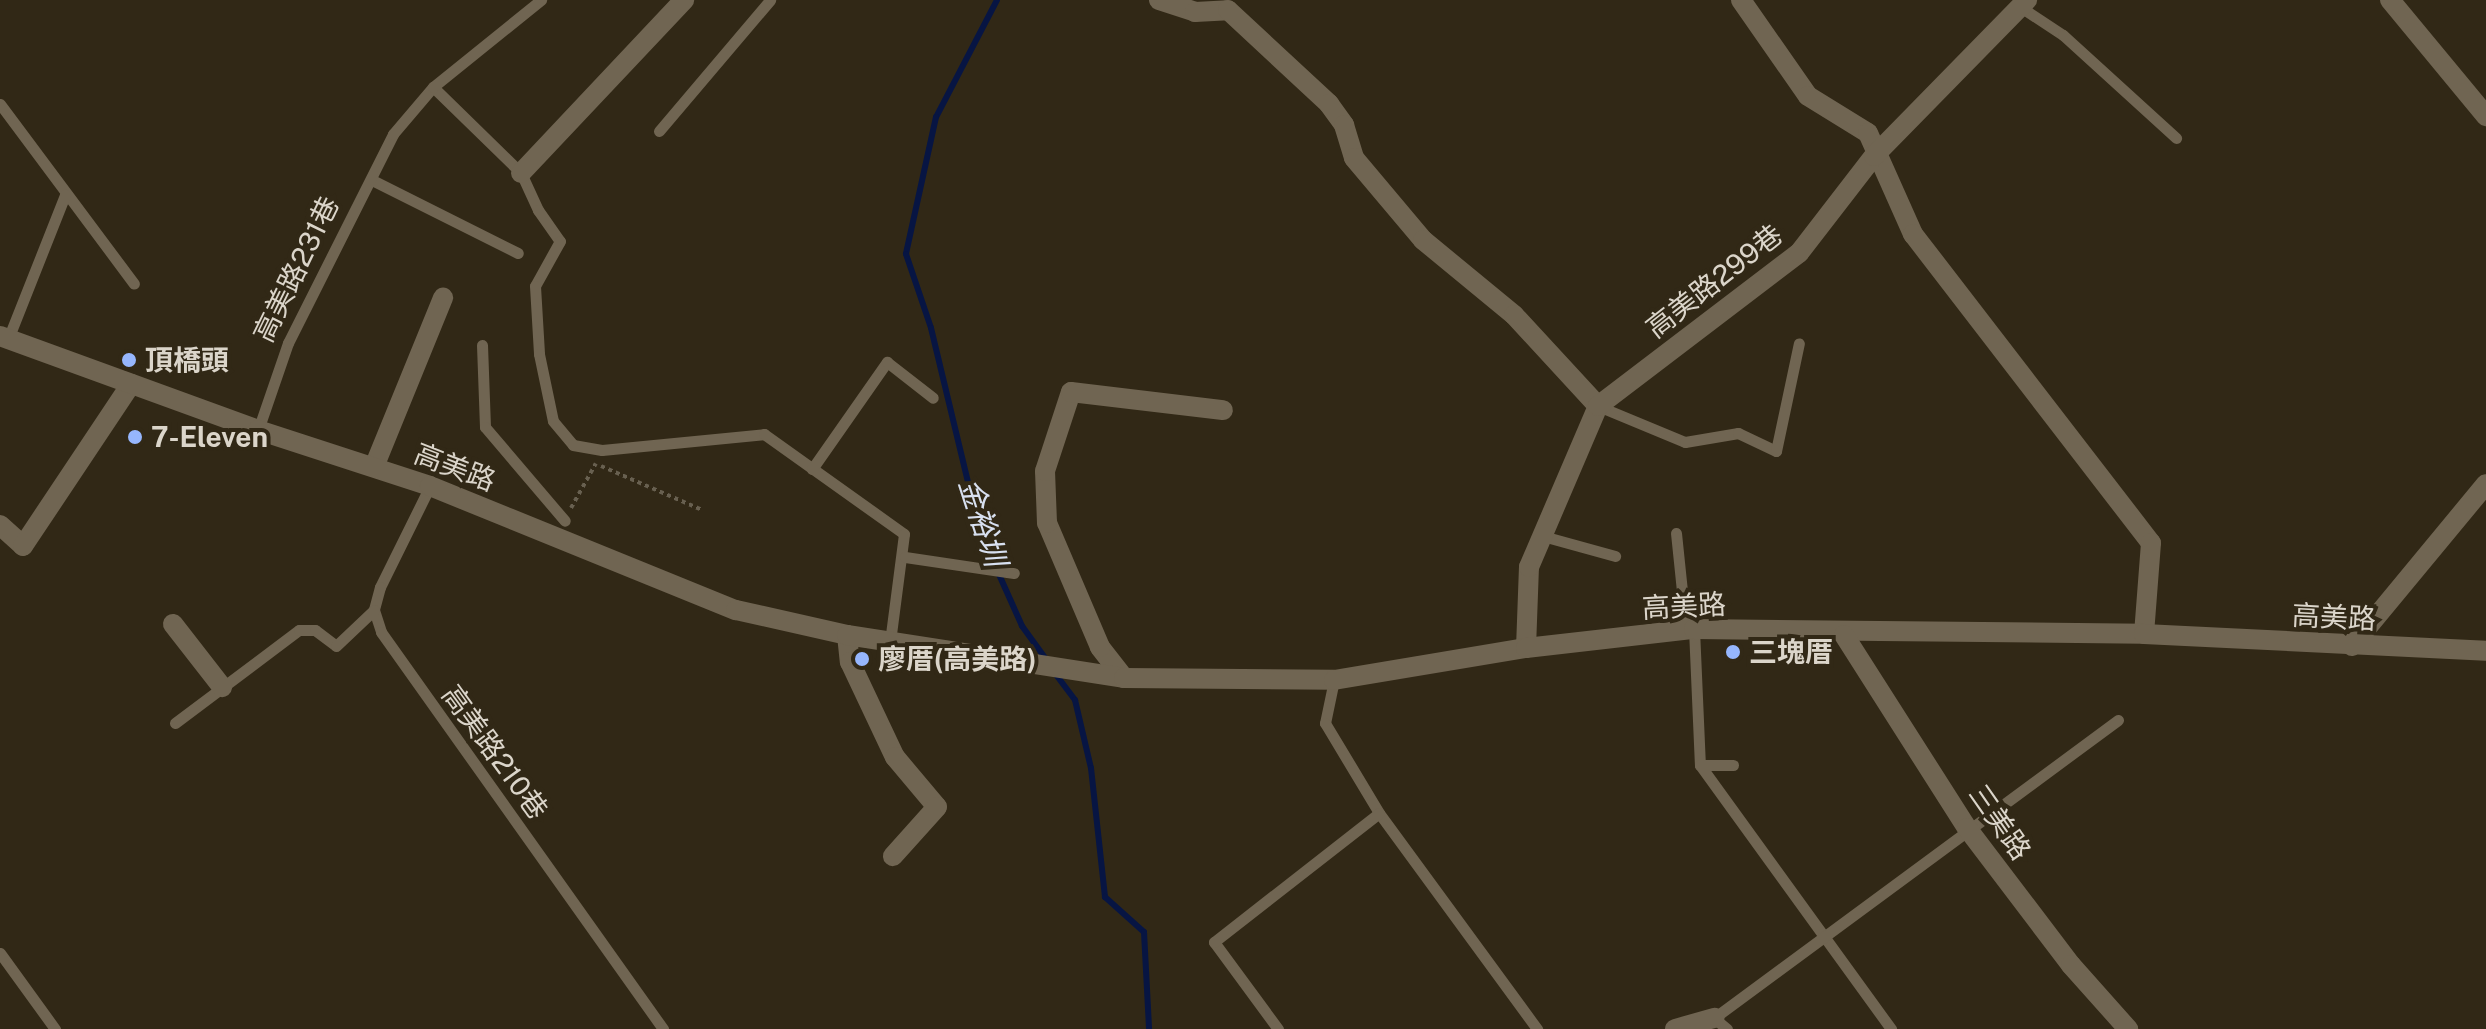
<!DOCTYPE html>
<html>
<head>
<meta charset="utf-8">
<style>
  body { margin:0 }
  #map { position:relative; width:2486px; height:1029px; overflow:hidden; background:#312816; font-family:"Public Sans","Noto Sans TC",sans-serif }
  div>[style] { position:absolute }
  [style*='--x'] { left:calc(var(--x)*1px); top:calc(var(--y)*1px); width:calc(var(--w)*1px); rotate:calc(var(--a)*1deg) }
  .stream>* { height:6px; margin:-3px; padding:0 3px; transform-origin:3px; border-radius:3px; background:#071543 }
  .path>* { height:4px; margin-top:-2px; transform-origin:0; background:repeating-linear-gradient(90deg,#686050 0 4px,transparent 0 8px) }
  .service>* { height:11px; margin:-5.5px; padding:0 5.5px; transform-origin:5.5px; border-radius:5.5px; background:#706552 }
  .minor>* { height:20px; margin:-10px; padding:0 10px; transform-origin:10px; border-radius:10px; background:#706552 }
  .tertiary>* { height:20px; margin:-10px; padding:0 10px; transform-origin:10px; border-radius:10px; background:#706552 }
  .dots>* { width:22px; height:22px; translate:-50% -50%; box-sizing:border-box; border:4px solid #312816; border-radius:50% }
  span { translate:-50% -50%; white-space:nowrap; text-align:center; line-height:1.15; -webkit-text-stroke:8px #312816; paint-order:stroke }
  .street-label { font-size:28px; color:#dbd5ca }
  .poi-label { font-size:28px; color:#dbd5ca; font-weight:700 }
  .left { translate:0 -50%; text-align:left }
  .water-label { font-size:30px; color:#d8e0f0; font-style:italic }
</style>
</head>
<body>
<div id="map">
  <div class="stream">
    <i style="--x:997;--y:0;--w:132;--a:117.5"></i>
    <i style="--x:936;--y:117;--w:140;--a:102.4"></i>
    <i style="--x:906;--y:254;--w:78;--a:71.3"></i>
    <i style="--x:931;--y:328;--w:210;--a:76.5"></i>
    <i style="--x:980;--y:532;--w:103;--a:65.9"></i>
    <i style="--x:1022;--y:626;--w:41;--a:54"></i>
    <i style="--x:1054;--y:672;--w:35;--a:53"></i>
    <i style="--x:1075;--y:700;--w:70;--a:76.8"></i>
    <i style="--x:1091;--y:768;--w:130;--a:83.8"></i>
    <i style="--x:1105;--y:897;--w:52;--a:41.9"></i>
    <i style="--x:1144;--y:932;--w:97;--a:87"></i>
  </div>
  <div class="path">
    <i style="--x:601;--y:466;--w:110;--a:23.5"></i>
    <i style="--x:571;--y:508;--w:51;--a:-60.9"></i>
  </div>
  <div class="service">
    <i style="--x:2022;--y:8;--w:49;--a:33.4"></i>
    <i style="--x:2063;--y:35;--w:153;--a:42.3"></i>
    <i style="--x:433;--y:87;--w:123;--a:44.3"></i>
    <i style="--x:521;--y:173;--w:41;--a:65.3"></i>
    <i style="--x:538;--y:210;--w:38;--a:55"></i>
    <i style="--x:560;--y:241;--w:51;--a:119.1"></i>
    <i style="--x:535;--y:286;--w:68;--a:86.6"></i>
    <i style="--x:539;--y:354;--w:68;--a:78.2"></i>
    <i style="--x:553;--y:421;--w:31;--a:50"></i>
    <i style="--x:573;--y:445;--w:29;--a:10"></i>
    <i style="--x:602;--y:450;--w:163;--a:-5.6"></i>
    <i style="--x:764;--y:434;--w:172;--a:35.5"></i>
    <i style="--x:904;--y:534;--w:109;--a:97.4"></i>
    <i style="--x:0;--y:104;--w:224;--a:53.3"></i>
    <i style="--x:659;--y:131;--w:172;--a:-49.7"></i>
    <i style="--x:372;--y:180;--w:163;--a:26.6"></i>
    <i style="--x:8;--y:339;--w:155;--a:-68.4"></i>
    <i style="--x:482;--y:345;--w:82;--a:87.9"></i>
    <i style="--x:485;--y:427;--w:123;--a:49.6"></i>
    <i style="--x:1598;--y:406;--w:94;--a:22.5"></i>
    <i style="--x:1685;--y:442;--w:54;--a:-9.6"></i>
    <i style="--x:1738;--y:433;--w:42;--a:25.3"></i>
    <i style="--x:1776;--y:451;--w:110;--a:-78"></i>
    <i style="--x:258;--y:430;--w:92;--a:-71"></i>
    <i style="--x:288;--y:343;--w:234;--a:-63.3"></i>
    <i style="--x:393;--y:134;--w:62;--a:-49.6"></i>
    <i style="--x:433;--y:87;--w:139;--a:-38.9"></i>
    <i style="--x:812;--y:469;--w:131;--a:-55"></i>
    <i style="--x:887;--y:362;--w:58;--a:38"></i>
    <i style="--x:430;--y:486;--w:113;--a:116.3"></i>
    <i style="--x:380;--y:587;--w:24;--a:105"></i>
    <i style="--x:374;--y:610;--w:23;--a:72"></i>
    <i style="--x:381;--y:632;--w:487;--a:54.6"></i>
    <i style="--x:1676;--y:533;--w:98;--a:84.1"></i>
    <i style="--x:1539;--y:535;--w:79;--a:15.4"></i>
    <i style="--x:905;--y:557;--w:110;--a:8.4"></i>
    <i style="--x:1694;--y:629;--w:136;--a:87.5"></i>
    <i style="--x:1700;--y:765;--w:326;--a:54.1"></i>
    <i style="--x:1334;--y:680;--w:44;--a:101.8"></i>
    <i style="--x:1325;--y:723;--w:105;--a:59"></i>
    <i style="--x:1379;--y:813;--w:268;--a:53.8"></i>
    <i style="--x:175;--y:723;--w:155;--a:-36.9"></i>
    <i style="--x:299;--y:630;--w:16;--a:0"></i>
    <i style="--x:315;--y:630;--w:26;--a:37"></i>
    <i style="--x:336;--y:646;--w:52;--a:-43.5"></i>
    <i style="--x:1700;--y:765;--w:33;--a:0"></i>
    <i style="--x:0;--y:953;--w:94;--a:54.1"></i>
    <i style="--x:1278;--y:1029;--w:108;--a:-126.3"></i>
    <i style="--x:1214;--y:942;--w:209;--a:-38"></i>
    <i style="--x:1727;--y:1029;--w:17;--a:-140"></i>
    <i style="--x:1714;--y:1018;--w:502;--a:-36.41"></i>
  </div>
  <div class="minor">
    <i style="--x:1159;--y:0;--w:38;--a:18"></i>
    <i style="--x:1195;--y:12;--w:33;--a:-3"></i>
    <i style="--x:1228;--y:10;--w:138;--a:42.9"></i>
    <i style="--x:1329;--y:104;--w:26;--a:54"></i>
    <i style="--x:1344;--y:125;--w:34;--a:73"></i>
    <i style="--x:1354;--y:158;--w:107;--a:49.9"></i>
    <i style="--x:1423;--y:240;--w:118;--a:39.5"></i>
    <i style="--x:1514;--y:315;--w:124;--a:47.3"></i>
    <i style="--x:1741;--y:0;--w:117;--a:55.1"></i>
    <i style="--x:1808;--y:96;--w:70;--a:31.7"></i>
    <i style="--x:1868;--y:133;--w:111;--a:66"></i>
    <i style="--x:1913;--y:234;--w:390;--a:52.4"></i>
    <i style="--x:2151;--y:543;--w:91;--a:94.4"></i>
    <i style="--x:2390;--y:0;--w:151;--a:50.4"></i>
    <i style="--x:521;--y:173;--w:238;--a:-46.7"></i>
    <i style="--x:374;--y:467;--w:183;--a:-67.8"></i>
    <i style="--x:0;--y:525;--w:31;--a:42"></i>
    <i style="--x:23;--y:546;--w:195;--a:-56.3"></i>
    <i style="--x:173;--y:624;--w:80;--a:52.1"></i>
    <i style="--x:847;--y:635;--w:27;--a:84"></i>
    <i style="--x:850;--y:662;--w:105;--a:64.7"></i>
    <i style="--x:895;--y:757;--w:65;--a:50"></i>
    <i style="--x:937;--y:807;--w:66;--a:131.9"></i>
    <i style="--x:2352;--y:646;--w:210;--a:-50.4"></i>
    <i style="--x:1526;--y:648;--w:81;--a:-87.9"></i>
    <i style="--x:1529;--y:567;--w:175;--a:-66.8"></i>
    <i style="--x:1598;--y:406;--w:253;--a:-37.3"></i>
    <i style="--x:1799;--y:253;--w:123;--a:-52.3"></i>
    <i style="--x:1874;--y:156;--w:219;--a:-45.6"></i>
    <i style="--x:1124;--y:678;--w:39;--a:-128"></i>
    <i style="--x:1100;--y:647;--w:135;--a:-113.1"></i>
    <i style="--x:1047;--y:523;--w:52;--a:-92.2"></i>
    <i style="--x:1045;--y:471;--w:83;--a:-71.8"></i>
    <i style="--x:1071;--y:392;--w:153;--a:6.8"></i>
    <i style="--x:1675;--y:1029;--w:41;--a:-15.8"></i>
  </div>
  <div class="tertiary">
    <i style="--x:0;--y:336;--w:275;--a:20"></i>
    <i style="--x:258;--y:430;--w:181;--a:18"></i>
    <i style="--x:430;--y:486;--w:330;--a:22.1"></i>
    <i style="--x:736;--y:610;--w:114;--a:12.7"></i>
    <i style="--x:847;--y:635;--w:280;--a:8.8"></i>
    <i style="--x:1124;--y:678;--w:210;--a:0.5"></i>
    <i style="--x:1334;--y:680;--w:195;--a:-9.5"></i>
    <i style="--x:1526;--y:648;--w:169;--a:-6.5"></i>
    <i style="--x:1694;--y:629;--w:450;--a:0.6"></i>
    <i style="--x:2144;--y:634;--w:342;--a:2.8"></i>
    <i style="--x:1844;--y:635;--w:229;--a:57.5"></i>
    <i style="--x:1967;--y:828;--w:172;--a:52.8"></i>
    <i style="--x:2071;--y:965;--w:86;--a:48.3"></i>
  </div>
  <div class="dots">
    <i style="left:129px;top:360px;background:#96b6fd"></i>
    <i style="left:135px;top:437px;background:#96b6fd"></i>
    <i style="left:1733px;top:652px;background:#96b6fd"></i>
    <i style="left:862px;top:659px;background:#96b6fd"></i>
  </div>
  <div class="street-label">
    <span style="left:296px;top:269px;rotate:-64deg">高美路231巷</span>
    <span style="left:1714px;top:281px;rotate:-38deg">高美路299巷</span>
    <span style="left:455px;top:467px;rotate:21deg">高美路</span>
    <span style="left:1684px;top:606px;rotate:-3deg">高美路</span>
    <span style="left:2334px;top:617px;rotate:3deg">高美路</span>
    <span style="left:495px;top:752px;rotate:54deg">高美路210巷</span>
    <span style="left:2000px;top:822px;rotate:55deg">三美路</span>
  </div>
  <div class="poi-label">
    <span class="left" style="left:145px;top:360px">頂橋頭</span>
    <span class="left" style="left:151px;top:437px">7-Eleven</span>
    <span class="left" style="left:1749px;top:652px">三塊厝</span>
    <span class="left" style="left:878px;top:659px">廖厝(高美路)</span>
  </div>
  <div class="water-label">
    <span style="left:983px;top:522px;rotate:72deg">金裕圳</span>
  </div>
</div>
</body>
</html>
